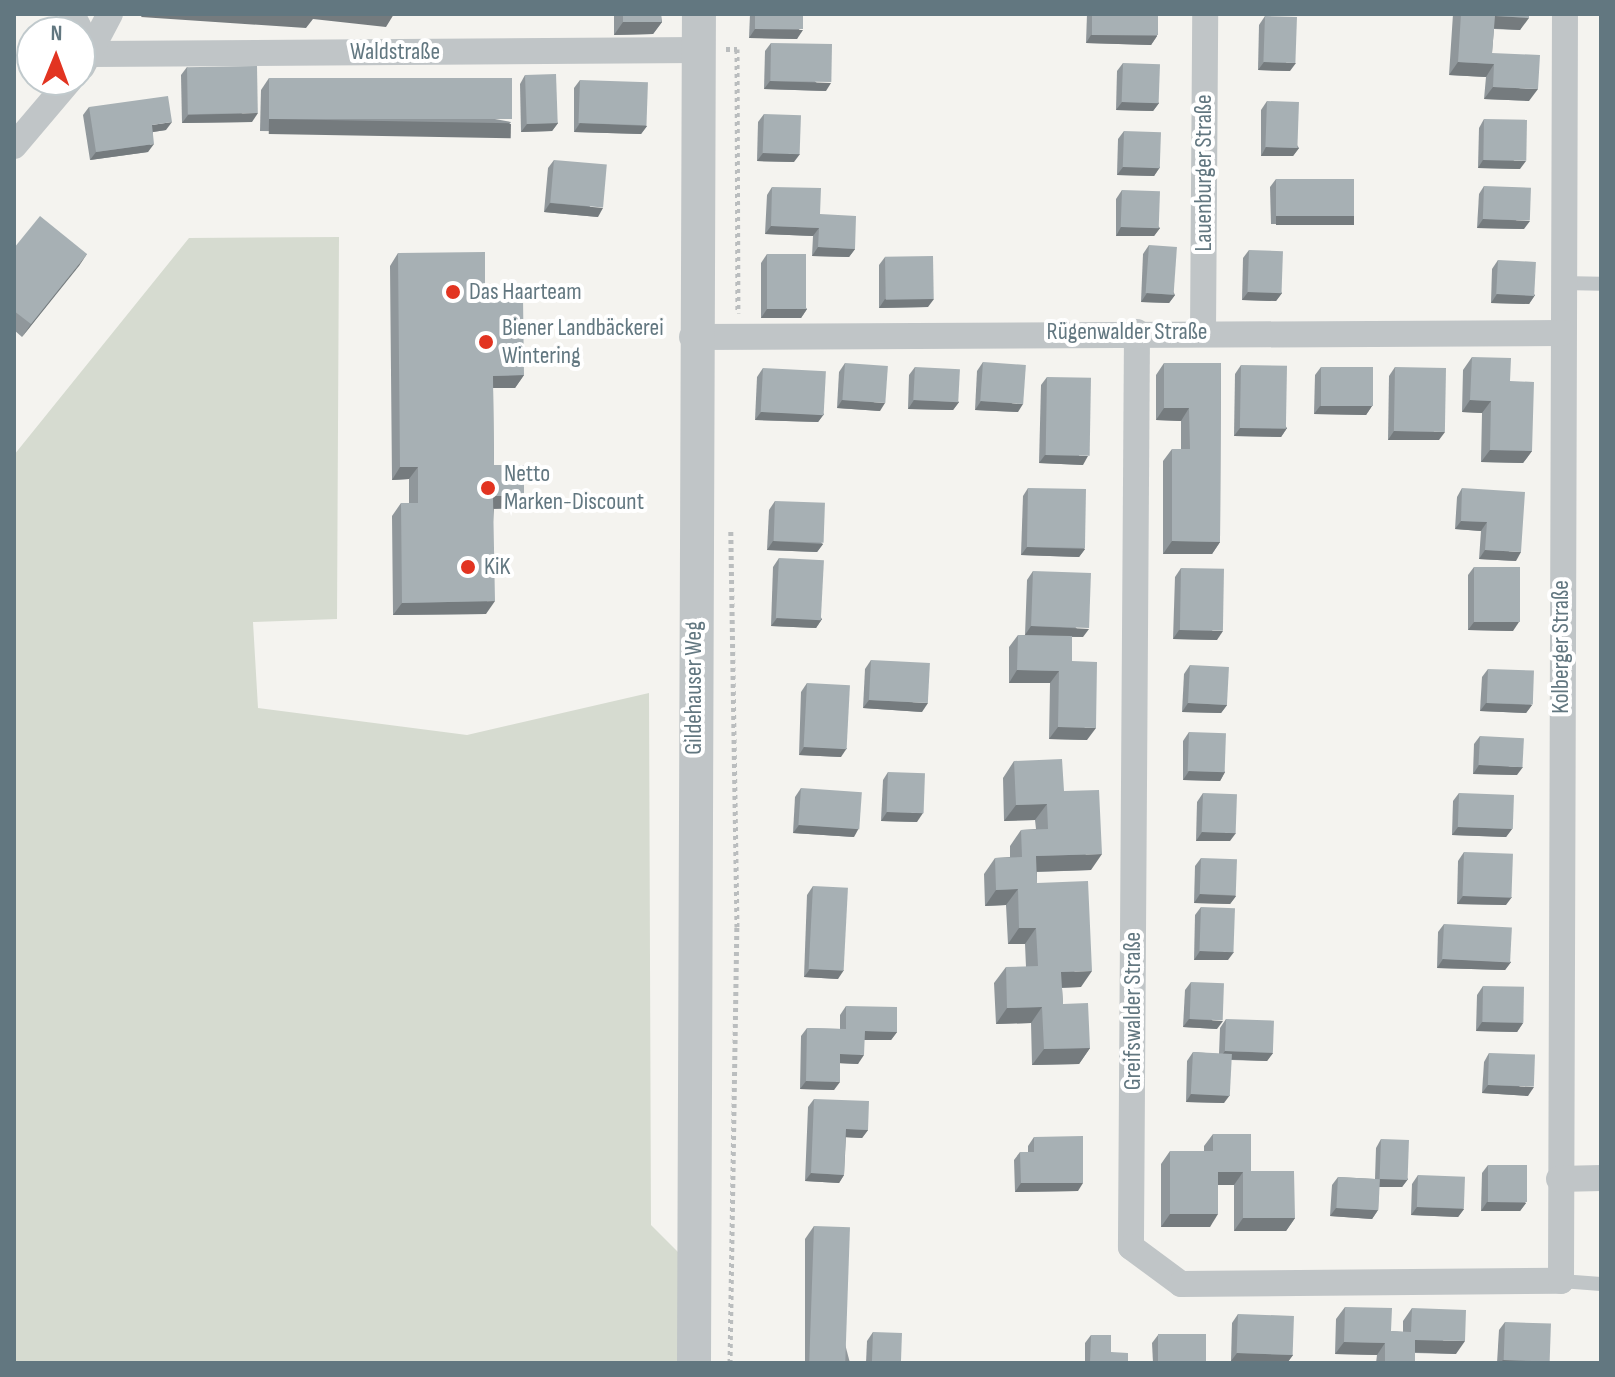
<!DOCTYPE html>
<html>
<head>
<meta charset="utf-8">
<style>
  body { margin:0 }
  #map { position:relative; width:1615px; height:1377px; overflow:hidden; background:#f4f3ef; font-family:"Sofia Sans Condensed",sans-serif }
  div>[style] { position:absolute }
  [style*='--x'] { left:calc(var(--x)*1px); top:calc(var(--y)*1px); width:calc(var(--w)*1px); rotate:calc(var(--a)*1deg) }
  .green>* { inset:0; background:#d6dbd0 }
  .path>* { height:5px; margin-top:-2.5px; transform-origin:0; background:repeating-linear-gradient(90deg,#babdbe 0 4px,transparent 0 8px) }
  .service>* { height:14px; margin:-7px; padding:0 7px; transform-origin:7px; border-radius:7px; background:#c0c5c7 }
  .minor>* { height:26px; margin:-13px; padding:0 13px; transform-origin:13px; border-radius:13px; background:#c0c5c7 }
  .tertiary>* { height:34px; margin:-17px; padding:0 17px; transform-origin:17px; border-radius:17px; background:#c0c5c7 }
  .wall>* { inset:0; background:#90979b }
  .shaded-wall>* { inset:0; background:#757b7e; transform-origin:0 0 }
  .building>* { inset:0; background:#a7b0b4; transform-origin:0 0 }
  .dots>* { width:22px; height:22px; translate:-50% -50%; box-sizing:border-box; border:4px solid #fff; border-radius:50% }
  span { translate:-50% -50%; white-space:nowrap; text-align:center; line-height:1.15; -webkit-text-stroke:8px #fff; paint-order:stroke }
  .street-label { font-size:24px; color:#627780 }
  .poi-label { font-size:24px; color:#627780 }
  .left { translate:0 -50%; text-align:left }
  .frame { position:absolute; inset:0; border:16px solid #627780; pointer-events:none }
  .north { position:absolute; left:16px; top:16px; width:80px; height:80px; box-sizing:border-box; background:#fff; border:2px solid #c0c9cc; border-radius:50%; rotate:1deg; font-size:22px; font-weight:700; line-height:32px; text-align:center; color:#627780 }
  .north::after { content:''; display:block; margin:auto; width:28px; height:36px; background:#e23421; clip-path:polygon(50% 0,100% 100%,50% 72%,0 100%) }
</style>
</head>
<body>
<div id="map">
  <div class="green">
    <i style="clip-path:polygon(339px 237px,337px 619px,253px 622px,258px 708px,467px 735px,649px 693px,651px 1225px,682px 1256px,679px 1363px,14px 1363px,14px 455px,189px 238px)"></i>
  </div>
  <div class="path">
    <i style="--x:726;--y:49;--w:11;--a:0"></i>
    <i style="--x:737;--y:49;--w:264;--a:89.8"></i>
    <i style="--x:730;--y:1363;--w:436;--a:-89.1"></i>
    <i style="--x:737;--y:927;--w:399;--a:-90.9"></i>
  </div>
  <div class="service">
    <i style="--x:1562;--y:283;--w:39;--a:1"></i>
    <i style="--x:1561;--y:1281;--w:40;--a:4.3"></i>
  </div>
  <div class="minor">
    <i style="--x:72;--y:14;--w:45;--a:63.4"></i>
    <i style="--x:92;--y:54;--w:606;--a:-0.38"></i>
    <i style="--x:82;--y:67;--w:60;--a:-62.2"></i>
    <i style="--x:14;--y:146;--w:87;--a:-49.7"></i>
    <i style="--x:1137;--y:332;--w:915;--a:90.38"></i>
    <i style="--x:1131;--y:1247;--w:62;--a:36.5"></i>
    <i style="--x:1181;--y:1284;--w:380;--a:-0.5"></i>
    <i style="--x:1561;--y:1281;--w:1267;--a:-89.82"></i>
    <i style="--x:1203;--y:332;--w:318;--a:-89.6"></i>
    <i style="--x:692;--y:337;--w:870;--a:-0.26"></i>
    <i style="--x:1559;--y:1179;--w:42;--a:-1.4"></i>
  </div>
  <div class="tertiary">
    <i style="--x:694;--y:1363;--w:1349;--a:-89.79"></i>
  </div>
  <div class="wall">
    <i style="clip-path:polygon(614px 14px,661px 14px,662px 22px,653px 34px,614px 35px)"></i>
    <i style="clip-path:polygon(750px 14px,803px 14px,797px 39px,749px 38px)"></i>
    <i style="clip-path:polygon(1087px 14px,1158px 14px,1157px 36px,1151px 45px,1086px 43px)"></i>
    <i style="clip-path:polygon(1453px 14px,1529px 14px,1520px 30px,1494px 29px,1492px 53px,1529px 101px,1484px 99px,1486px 77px,1449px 75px)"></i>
    <i style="clip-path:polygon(1265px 16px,1290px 71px,1258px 70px,1259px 25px)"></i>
    <i style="clip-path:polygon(771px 43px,826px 91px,764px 89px,765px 51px)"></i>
    <i style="clip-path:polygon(1123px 63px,1159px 103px,1153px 111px,1116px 110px,1117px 71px)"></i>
    <i style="clip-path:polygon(187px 67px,252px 122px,182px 123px,181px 75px)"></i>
    <i style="clip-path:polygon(525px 75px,558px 123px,552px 131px,521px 132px,520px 84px)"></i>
    <i style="clip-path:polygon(269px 78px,511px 122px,503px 134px,260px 131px,261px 90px)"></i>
    <i style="clip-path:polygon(580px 80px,647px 126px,641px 134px,574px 132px,574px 88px)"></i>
    <i style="clip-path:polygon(1267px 101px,1299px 148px,1293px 156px,1261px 156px,1261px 110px)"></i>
    <i style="clip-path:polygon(89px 107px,166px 130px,153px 132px,148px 152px,90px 160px,83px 115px)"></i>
    <i style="clip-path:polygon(764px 114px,794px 162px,757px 161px,758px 122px)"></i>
    <i style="clip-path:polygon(1484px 119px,1520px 169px,1478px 168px,1479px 128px)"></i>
    <i style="clip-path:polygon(1124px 131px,1160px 167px,1154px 176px,1117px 175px,1118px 139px)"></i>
    <i style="clip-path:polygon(554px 160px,598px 217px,544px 212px,548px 168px)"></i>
    <i style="clip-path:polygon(1276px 179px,1348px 224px,1271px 224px,1270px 187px)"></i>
    <i style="clip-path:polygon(1484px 186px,1524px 229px,1477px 228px,1479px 194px)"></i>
    <i style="clip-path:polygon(772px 187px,855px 249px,849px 257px,812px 256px,813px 236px,765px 234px,767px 195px)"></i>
    <i style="clip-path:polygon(1122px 190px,1160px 228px,1154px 236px,1116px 236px,1116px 199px)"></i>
    <i style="clip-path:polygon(1149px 245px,1175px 295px,1169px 303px,1141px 302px,1143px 254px)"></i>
    <i style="clip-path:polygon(14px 248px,87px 254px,22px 337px,14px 330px)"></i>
    <i style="clip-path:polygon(1249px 250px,1282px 293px,1276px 301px,1242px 300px,1243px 258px)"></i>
    <i style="clip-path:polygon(398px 253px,485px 298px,524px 375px,515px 388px,493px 388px,494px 465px,524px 496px,516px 508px,494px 509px,486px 614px,393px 615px,392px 516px,401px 503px,409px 503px,409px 479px,392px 480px,390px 266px)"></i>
    <i style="clip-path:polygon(767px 254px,807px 309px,801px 318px,761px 318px,761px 263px)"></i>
    <i style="clip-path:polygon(885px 257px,928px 307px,879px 308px,879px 265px)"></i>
    <i style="clip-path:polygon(1498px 260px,1535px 295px,1529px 304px,1491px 303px,1492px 269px)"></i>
    <i style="clip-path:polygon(1472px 357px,1510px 381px,1532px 451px,1523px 463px,1481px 462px,1482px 413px,1462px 412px,1463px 370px)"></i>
    <i style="clip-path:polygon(983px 362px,1018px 412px,975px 410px,977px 371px)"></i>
    <i style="clip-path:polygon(845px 363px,880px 411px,837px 408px,839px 372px)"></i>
    <i style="clip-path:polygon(1164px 363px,1221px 363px,1220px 542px,1212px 554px,1163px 554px,1163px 461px,1172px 449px,1181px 449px,1181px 421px,1156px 420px,1156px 375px)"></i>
    <i style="clip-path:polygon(1241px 365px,1287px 428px,1281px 437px,1234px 436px,1235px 374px)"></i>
    <i style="clip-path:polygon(915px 367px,959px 402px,953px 410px,908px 409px,909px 375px)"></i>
    <i style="clip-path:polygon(1321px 367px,1372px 406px,1366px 415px,1314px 414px,1315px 375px)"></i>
    <i style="clip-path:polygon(1395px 367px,1439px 440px,1388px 440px,1389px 376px)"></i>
    <i style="clip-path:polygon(763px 368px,824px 414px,818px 422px,755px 420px,757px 377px)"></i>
    <i style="clip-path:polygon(1047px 377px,1083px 465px,1039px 463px,1041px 385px)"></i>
    <i style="clip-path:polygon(1028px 488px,1085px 549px,1079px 557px,1021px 555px,1023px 496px)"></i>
    <i style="clip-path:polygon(1462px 488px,1516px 561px,1479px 559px,1481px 531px,1455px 529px,1457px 497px)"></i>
    <i style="clip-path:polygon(775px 501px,823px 544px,817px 552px,767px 550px,769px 510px)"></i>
    <i style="clip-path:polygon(779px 558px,822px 619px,816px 628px,771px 626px,773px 567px)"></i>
    <i style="clip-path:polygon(1474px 567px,1513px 631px,1468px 630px,1468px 575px)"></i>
    <i style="clip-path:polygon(1181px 568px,1217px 640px,1173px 639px,1175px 577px)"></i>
    <i style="clip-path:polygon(1033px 571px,1083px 637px,1072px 637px,1072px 661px,1087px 740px,1049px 739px,1050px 683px,1009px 683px,1009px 647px,1018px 635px,1025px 635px,1027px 580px)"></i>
    <i style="clip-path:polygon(871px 660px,922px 712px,863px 708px,865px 669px)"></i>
    <i style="clip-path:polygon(1190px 665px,1227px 705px,1221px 713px,1182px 712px,1184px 674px)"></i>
    <i style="clip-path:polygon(1488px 669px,1532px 705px,1526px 713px,1480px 711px,1482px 677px)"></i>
    <i style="clip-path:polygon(807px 683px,841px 757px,799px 755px,801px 692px)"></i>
    <i style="clip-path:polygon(1189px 732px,1225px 772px,1220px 781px,1183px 780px,1183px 741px)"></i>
    <i style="clip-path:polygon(1480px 736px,1517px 775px,1473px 774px,1474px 744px)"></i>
    <i style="clip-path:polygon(1014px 761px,1064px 791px,1091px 870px,1037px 872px,1037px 883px,1081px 987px,1062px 988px,1063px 1004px,1090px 1048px,1079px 1064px,1032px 1065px,1031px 1023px,996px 1024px,994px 983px,1006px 967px,1026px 967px,1025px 944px,1008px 944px,1006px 905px,985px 906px,984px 874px,995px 858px,1010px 857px,1010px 846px,1021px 830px,1036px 829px,1035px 820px,1004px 821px,1003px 778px)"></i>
    <i style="clip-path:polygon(888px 772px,917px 822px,881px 821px,883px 780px)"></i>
    <i style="clip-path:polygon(801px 788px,854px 837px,793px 833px,795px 797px)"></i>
    <i style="clip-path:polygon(1203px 793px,1230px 841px,1196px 841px,1197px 802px)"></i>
    <i style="clip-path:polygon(1459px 793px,1512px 829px,1506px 837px,1452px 835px,1453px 801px)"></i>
    <i style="clip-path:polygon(1464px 852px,1506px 905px,1457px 904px,1458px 861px)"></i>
    <i style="clip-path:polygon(1201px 858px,1236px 896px,1230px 904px,1194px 903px,1195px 866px)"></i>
    <i style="clip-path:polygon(813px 886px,838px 979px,804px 977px,807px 895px)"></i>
    <i style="clip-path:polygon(1201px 907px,1228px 960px,1194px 960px,1195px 915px)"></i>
    <i style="clip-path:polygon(1444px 924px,1511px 962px,1505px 970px,1437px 968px,1438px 932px)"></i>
    <i style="clip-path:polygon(1191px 982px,1217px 1029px,1183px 1027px,1185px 990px)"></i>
    <i style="clip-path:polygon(1483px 986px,1523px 1023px,1517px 1032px,1476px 1031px,1477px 995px)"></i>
    <i style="clip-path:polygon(846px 1006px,897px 1032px,891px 1040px,864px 1040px,858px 1064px,840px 1063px,834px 1090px,800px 1089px,801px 1036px,807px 1028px,840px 1029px,840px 1015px)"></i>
    <i style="clip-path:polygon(1226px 1019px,1273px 1053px,1267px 1061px,1231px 1060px,1224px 1103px,1186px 1102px,1187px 1061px,1193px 1052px,1219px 1054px,1220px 1028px)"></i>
    <i style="clip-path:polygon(1489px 1053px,1528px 1096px,1482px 1093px,1484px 1062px)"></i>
    <i style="clip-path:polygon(814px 1099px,868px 1130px,862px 1138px,846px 1137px,844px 1175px,839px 1183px,805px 1181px,808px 1107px)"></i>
    <i style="clip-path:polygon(1213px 1134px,1251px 1171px,1295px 1218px,1286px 1231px,1234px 1231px,1234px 1185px,1218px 1185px,1210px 1227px,1161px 1227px,1161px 1164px,1170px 1151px,1204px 1151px,1204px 1146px)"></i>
    <i style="clip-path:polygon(1034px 1137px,1078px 1191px,1015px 1192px,1014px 1160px,1020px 1152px,1028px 1152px,1028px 1146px)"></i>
    <i style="clip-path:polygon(1381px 1139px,1408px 1179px,1402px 1187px,1379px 1187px,1378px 1210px,1372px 1219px,1330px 1216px,1332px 1185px,1338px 1177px,1375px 1179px,1376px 1148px)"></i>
    <i style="clip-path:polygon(1488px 1165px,1526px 1203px,1520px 1211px,1481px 1211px,1482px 1173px)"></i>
    <i style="clip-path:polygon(1418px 1175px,1464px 1209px,1458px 1217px,1411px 1215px,1412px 1184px)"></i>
    <i style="clip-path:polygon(814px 1226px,850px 1363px,805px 1363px,805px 1239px)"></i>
    <i style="clip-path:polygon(1345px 1307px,1391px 1331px,1403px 1332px,1403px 1321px,1412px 1308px,1456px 1354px,1415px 1353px,1415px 1363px,1376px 1363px,1377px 1355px,1335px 1354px,1336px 1319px)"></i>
    <i style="clip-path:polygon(1238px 1314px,1293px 1355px,1287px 1363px,1231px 1361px,1232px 1323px)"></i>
    <i style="clip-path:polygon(1505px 1322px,1549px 1362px,1548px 1363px,1497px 1363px,1499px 1330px)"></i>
    <i style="clip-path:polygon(873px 1332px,902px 1363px,866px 1363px,867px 1341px)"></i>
    <i style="clip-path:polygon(1091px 1335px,1111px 1352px,1128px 1363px,1085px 1363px,1085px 1343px)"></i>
    <i style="clip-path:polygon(1158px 1335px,1206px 1363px,1153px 1363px,1152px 1343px)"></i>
  </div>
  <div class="shaded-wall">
    <i style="clip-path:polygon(143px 14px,394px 14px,386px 27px,313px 19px,306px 28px,141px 17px)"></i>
    <i style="clip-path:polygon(1495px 16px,1529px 18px,1520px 30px,1486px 28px)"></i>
    <i style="clip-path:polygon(623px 22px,662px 22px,653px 34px,614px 35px)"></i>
    <i style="clip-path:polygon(755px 29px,803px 30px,797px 39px,749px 38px)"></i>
    <i style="clip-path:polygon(1091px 35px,1157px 36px,1151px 45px,1086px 43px)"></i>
    <i style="clip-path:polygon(1264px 62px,1296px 63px,1290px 71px,1258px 70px)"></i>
    <i style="clip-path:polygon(1458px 62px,1494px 64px,1486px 77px,1449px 75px)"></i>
    <i style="clip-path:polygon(770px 81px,831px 83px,826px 91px,764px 89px)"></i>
    <i style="clip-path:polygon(1493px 87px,1538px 89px,1529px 101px,1484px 99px)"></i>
    <i style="clip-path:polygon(1122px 102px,1159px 103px,1153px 111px,1116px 110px)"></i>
    <i style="clip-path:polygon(258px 113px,252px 122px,182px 123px,188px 115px)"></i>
    <i style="left:269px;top:119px;width:242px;height:15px;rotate:1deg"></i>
    <i style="clip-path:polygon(172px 122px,166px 130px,146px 133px,152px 125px)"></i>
    <i style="clip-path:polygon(558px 123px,552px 131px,521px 132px,527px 124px)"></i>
    <i style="clip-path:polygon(580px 123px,647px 126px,641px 134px,574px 132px)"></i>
    <i style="clip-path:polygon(154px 144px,148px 152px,90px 160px,96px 152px)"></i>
    <i style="clip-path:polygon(1266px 147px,1299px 148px,1293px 156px,1261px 156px)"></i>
    <i style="clip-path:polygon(763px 153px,800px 154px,794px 162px,757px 161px)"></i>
    <i style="clip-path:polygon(1483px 160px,1526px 161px,1520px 169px,1478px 168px)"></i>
    <i style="clip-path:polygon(1123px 167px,1160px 167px,1154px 176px,1117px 175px)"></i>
    <i style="clip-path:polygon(550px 203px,603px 208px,598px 217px,544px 212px)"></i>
    <i style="left:1276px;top:216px;width:78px;height:9px"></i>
    <i style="clip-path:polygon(1483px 219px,1530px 221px,1524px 229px,1477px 228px)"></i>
    <i style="clip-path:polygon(771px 226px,819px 228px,813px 236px,765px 234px)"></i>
    <i style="clip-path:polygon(1121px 227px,1160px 228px,1154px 236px,1116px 236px)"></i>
    <i style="clip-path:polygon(818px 247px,855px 249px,849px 257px,812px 256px)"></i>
    <i style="clip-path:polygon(87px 254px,79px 266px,22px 337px,31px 324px)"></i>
    <i style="clip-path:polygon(1248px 292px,1282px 293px,1276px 301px,1242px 300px)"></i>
    <i style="clip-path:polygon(1147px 293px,1175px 295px,1169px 303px,1141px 302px)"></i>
    <i style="clip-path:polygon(1497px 294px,1535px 295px,1529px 304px,1491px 303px)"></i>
    <i style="clip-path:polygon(885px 299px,934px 299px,928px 307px,879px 308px)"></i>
    <i style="clip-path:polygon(767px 309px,807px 309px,801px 318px,761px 318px)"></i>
    <i style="clip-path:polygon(524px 375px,515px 388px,485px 388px,493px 376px)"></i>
    <i style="clip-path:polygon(842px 400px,885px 403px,880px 411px,837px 408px)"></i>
    <i style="clip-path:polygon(914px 400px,959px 402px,953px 410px,908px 409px)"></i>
    <i style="clip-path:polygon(1470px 400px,1491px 401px,1482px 413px,1462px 412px)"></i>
    <i style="clip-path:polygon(981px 401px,1023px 404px,1018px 412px,975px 410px)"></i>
    <i style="clip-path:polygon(1320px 406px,1372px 406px,1366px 415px,1314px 414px)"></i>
    <i style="clip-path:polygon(1164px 408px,1189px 408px,1181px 421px,1156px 420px)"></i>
    <i style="clip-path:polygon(761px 412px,824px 414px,818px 422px,755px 420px)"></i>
    <i style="clip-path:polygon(1240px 428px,1287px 428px,1281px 437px,1234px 436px)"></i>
    <i style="clip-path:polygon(1394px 431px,1445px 432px,1439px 440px,1388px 440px)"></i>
    <i style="clip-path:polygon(1490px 450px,1532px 451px,1523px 463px,1481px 462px)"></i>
    <i style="clip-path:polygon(1045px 455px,1088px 456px,1083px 465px,1039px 463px)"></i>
    <i style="clip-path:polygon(400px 467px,418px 467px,409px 479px,392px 480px)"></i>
    <i style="clip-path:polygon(493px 496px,524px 496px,516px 508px,485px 509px)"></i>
    <i style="clip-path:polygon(1461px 521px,1487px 522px,1481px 531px,1455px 529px)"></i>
    <i style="clip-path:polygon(773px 541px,823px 544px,817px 552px,767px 550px)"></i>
    <i style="clip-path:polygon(1172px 541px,1220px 542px,1212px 554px,1163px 554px)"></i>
    <i style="clip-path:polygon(1027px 547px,1085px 549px,1079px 557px,1021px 555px)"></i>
    <i style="clip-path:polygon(1485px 550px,1521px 552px,1516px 561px,1479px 559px)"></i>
    <i style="clip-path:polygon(495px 601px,486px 614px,393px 615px,402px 603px)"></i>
    <i style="clip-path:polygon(777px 618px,822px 619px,816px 628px,771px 626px)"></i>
    <i style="clip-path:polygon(1474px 622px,1519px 622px,1513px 631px,1468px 630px)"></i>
    <i style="clip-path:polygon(1031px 626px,1089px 629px,1083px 637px,1025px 635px)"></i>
    <i style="clip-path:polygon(1179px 630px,1223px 631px,1217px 640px,1173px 639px)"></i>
    <i style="clip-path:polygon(1017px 670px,1059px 671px,1050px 683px,1009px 683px)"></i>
    <i style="clip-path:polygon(869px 700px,928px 703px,922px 712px,863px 708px)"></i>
    <i style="clip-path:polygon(1188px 703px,1227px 705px,1221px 713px,1182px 712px)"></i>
    <i style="clip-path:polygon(1486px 703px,1532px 705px,1526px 713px,1480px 711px)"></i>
    <i style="clip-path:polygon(1058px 727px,1096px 728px,1087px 740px,1049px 739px)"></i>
    <i style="clip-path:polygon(804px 747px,847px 748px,841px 757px,799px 755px)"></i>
    <i style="clip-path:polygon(1479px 765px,1523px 767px,1517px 775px,1473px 774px)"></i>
    <i style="clip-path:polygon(1189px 771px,1225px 772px,1220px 781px,1183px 780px)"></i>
    <i style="clip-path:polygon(1047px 804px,1035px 820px,1004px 821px,1016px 805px)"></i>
    <i style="clip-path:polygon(887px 812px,923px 813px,917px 822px,881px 821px)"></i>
    <i style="clip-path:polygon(799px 825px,859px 828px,854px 837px,793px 833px)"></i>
    <i style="clip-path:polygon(1458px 827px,1512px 829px,1506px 837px,1452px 835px)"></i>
    <i style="clip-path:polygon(1202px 832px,1236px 833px,1230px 841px,1196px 841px)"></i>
    <i style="clip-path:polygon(1102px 854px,1091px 870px,1025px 872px,1036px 856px)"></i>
    <i style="clip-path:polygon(1018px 889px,1006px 905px,985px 906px,996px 890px)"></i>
    <i style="clip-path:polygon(1200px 894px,1236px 896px,1230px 904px,1194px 903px)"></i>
    <i style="clip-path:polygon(1463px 896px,1512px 897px,1506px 905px,1457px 904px)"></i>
    <i style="clip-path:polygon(1019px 928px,1036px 928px,1025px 944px,1008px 944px)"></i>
    <i style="clip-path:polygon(1200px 951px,1234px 952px,1228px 960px,1194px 960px)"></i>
    <i style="clip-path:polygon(1443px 959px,1511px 962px,1505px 970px,1437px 968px)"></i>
    <i style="clip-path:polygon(810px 969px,844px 970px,838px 979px,804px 977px)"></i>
    <i style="clip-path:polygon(1092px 971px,1081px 987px,1050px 988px,1061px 972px)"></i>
    <i style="clip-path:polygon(1042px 1007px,1031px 1023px,996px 1024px,1007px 1008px)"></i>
    <i style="clip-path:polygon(1189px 1019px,1223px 1021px,1217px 1029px,1183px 1027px)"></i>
    <i style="clip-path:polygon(1482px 1022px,1523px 1023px,1517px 1032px,1476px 1031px)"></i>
    <i style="clip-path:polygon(865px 1031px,897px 1032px,891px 1040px,859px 1040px)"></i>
    <i style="clip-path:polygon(1090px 1048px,1079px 1064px,1032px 1065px,1044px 1049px)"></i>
    <i style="clip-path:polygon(1225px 1051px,1273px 1053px,1267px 1061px,1219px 1059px)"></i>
    <i style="clip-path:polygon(840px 1054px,864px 1055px,858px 1064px,835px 1063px)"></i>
    <i style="clip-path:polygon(806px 1081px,840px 1082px,834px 1090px,800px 1089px)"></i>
    <i style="clip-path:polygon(1488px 1085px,1534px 1087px,1528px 1096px,1482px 1093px)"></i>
    <i style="clip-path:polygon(1191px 1094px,1230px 1095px,1224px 1103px,1186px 1102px)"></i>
    <i style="clip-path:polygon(846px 1129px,868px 1130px,862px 1138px,841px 1137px)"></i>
    <i style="clip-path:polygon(1218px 1172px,1243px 1172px,1234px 1185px,1210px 1185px)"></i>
    <i style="clip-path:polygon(811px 1173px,844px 1175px,839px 1183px,805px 1181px)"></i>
    <i style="clip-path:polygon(1380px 1179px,1408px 1179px,1402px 1187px,1375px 1187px)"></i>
    <i style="clip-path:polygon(1021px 1183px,1083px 1183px,1078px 1191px,1015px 1192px)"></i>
    <i style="clip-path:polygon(1487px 1202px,1526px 1203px,1520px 1211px,1481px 1211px)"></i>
    <i style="clip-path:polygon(1417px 1207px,1464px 1209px,1458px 1217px,1411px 1215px)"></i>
    <i style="clip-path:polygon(1336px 1208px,1378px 1210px,1372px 1219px,1330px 1216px)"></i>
    <i style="clip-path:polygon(1170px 1214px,1218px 1214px,1210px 1227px,1161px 1227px)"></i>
    <i style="clip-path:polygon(1243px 1218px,1295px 1218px,1286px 1231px,1234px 1231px)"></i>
    <i style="clip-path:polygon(1415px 1340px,1465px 1341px,1456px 1354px,1407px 1352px)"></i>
    <i style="clip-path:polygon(1344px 1342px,1385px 1343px,1377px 1355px,1335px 1354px)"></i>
    <i style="clip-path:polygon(1237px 1353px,1293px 1355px,1287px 1363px,1231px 1361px)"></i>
    <i style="clip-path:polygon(1503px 1360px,1549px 1362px,1500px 1363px)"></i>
  </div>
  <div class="building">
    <i style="left:623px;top:14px;width:38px;height:8px"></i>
    <i style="left:755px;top:14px;width:48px;height:15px"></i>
    <i style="left:1092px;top:14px;width:66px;height:21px"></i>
    <i style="clip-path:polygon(1461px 14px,1529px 14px,1529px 18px,1495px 16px,1492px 53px,1540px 55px,1538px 89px,1493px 87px,1494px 64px,1458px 62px)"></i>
    <i style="left:1265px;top:16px;width:32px;height:46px;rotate:2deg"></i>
    <i style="left:771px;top:43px;width:61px;height:38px;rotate:1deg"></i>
    <i style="left:1123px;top:63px;width:37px;height:39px;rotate:2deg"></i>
    <i style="left:257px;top:66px;width:47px;height:70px;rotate:89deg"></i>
    <i style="left:556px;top:74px;width:49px;height:31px;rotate:88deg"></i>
    <i style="left:269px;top:78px;width:243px;height:41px"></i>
    <i style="left:580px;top:80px;width:68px;height:43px;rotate:2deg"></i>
    <i style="clip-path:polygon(168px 96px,172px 122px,152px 125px,154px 144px,96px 152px,89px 107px)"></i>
    <i style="left:1267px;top:101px;width:32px;height:46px;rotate:2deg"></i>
    <i style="left:764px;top:114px;width:37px;height:39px;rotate:2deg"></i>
    <i style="left:1484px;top:119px;width:43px;height:41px;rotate:1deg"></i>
    <i style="left:1124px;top:131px;width:37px;height:36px;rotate:2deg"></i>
    <i style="left:554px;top:160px;width:53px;height:43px;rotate:5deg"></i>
    <i style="left:1276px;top:179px;width:78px;height:37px"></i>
    <i style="left:1484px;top:186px;width:47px;height:33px;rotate:2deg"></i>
    <i style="clip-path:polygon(772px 187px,821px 188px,820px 214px,856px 216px,855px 249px,818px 247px,819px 228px,771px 226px)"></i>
    <i style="left:1122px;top:190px;width:38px;height:37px;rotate:2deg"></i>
    <i style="clip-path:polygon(40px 216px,87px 254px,31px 324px,14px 311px,14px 248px)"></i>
    <i style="left:1149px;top:245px;width:28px;height:48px;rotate:4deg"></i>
    <i style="left:1249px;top:250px;width:34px;height:42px;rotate:2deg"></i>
    <i style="clip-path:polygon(485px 252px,485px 298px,523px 297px,524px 375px,493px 376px,494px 465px,524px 465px,524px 496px,493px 496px,495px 601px,402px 603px,401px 503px,418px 503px,418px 467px,400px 467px,398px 253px)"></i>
    <i style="left:767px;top:254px;width:39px;height:55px"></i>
    <i style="left:933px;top:256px;width:43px;height:48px;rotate:89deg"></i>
    <i style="left:1498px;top:260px;width:38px;height:34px;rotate:3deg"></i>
    <i style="clip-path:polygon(1472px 357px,1511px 358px,1510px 381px,1534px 382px,1532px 451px,1490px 450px,1491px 401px,1470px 400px)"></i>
    <i style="left:983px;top:362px;width:43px;height:39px;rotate:4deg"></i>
    <i style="left:845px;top:363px;width:43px;height:37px;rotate:4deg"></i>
    <i style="clip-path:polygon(1164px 363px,1221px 363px,1220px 542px,1172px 541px,1172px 449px,1190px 449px,1189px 408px,1164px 408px)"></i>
    <i style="left:1241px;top:365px;width:46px;height:63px;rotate:1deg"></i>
    <i style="left:915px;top:367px;width:45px;height:33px;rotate:3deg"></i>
    <i style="left:1321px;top:367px;width:52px;height:39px"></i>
    <i style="left:1395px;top:367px;width:51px;height:64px;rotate:1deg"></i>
    <i style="left:763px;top:368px;width:63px;height:44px;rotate:3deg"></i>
    <i style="left:1047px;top:377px;width:44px;height:78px;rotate:1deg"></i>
    <i style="left:1028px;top:488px;width:58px;height:59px;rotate:1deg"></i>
    <i style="clip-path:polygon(1462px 488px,1525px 492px,1521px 552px,1485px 550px,1487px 522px,1461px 521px)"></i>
    <i style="left:775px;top:501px;width:50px;height:40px;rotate:2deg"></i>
    <i style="left:779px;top:558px;width:45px;height:60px;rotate:3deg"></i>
    <i style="left:1474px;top:567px;width:46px;height:55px"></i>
    <i style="left:1181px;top:568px;width:43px;height:62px;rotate:1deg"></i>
    <i style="left:1033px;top:571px;width:58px;height:55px;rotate:2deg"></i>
    <i style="clip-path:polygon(1018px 635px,1072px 636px,1072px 661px,1097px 662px,1096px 728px,1058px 727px,1059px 671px,1017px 670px)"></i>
    <i style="left:871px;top:660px;width:59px;height:40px;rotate:3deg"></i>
    <i style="left:1190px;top:665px;width:39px;height:38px;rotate:3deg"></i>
    <i style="left:1488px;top:669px;width:46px;height:34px;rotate:2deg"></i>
    <i style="left:807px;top:683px;width:43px;height:64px;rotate:3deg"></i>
    <i style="left:1189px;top:732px;width:37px;height:39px;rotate:2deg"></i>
    <i style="left:1480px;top:736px;width:44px;height:29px;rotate:3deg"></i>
    <i style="clip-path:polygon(1062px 759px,1064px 791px,1099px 790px,1102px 854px,1036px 856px,1037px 883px,1088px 881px,1092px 971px,1061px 972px,1063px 1004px,1088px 1003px,1090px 1048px,1044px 1049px,1042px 1007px,1007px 1008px,1006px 967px,1038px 966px,1036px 928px,1019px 928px,1018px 889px,996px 890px,995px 858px,1022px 857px,1021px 830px,1048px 829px,1047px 804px,1016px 805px,1014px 761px)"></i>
    <i style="left:888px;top:772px;width:37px;height:40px;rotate:2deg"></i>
    <i style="left:801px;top:788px;width:61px;height:37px;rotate:4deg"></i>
    <i style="left:1203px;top:793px;width:34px;height:39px;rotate:2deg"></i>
    <i style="left:1459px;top:793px;width:55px;height:34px;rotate:2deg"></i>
    <i style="left:1464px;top:852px;width:49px;height:44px;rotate:2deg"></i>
    <i style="left:1201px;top:858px;width:36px;height:36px;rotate:2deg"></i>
    <i style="left:813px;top:886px;width:35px;height:83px;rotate:3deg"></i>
    <i style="left:1201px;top:907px;width:34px;height:44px;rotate:2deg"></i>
    <i style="left:1444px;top:924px;width:68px;height:35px;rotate:3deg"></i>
    <i style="left:1191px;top:982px;width:33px;height:37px;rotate:2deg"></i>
    <i style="left:1483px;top:986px;width:41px;height:36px;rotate:1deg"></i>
    <i style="clip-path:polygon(846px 1006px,897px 1007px,897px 1032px,865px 1031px,864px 1055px,840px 1054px,840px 1082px,806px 1081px,807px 1028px,846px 1029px)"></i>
    <i style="left:1226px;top:1019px;width:48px;height:32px;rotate:2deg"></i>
    <i style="left:1193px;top:1052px;width:39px;height:42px;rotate:3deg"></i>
    <i style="left:1489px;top:1053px;width:46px;height:32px;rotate:2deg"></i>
    <i style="clip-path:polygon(814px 1099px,869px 1101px,868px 1130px,846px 1129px,844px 1175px,811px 1173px)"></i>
    <i style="clip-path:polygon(1213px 1134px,1251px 1134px,1251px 1171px,1294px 1171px,1295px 1218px,1243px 1218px,1243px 1172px,1218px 1172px,1218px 1214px,1170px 1214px,1170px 1151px,1213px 1151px)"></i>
    <i style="clip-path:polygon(1083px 1136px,1083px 1183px,1021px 1183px,1020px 1152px,1034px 1152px,1034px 1137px)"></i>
    <i style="left:1381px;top:1139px;width:28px;height:40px;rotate:2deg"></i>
    <i style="left:1488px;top:1165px;width:39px;height:37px"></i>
    <i style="left:1418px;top:1175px;width:47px;height:32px;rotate:2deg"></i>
    <i style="left:1338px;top:1177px;width:42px;height:31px;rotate:3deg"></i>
    <i style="left:814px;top:1226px;width:36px;height:137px;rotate:2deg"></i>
    <i style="clip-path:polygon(1345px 1307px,1392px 1308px,1391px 1331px,1411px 1332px,1412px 1308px,1466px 1310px,1465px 1341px,1415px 1340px,1415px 1363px,1385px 1363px,1385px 1343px,1344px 1342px)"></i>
    <i style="left:1238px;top:1314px;width:56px;height:39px;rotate:2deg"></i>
    <i style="left:1505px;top:1322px;width:46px;height:38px;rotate:2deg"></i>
    <i style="left:873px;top:1332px;width:29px;height:31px;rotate:2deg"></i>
    <i style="left:1206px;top:1334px;width:29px;height:48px;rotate:90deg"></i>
    <i style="clip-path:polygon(1091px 1335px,1111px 1335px,1111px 1352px,1128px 1353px,1128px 1363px,1090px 1363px)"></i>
  </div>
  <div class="dots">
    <i style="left:453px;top:292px;background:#e23421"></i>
    <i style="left:486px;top:342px;background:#e23421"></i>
    <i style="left:488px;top:488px;background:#e23421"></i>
    <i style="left:468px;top:567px;background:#e23421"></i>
  </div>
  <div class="street-label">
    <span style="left:395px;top:52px">Waldstraße</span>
    <span style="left:1204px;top:173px;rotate:-90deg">Lauenburger Straße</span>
    <span style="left:1127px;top:332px">Rügenwalder Straße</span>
    <span style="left:1561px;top:647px;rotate:-90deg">Kolberger Straße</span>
    <span style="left:694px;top:688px;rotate:-90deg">Gildehauser Weg</span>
    <span style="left:1133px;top:1011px;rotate:-90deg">Greifswalder Straße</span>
  </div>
  <div class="poi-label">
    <span class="left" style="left:469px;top:292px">Das Haarteam</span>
    <span class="left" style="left:502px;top:342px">Biener Landbäckerei<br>Wintering</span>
    <span class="left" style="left:504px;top:488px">Netto<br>Marken-Discount</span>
    <span class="left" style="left:484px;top:567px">KiK</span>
  </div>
  <div class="frame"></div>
  <div class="north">N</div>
</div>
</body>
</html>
